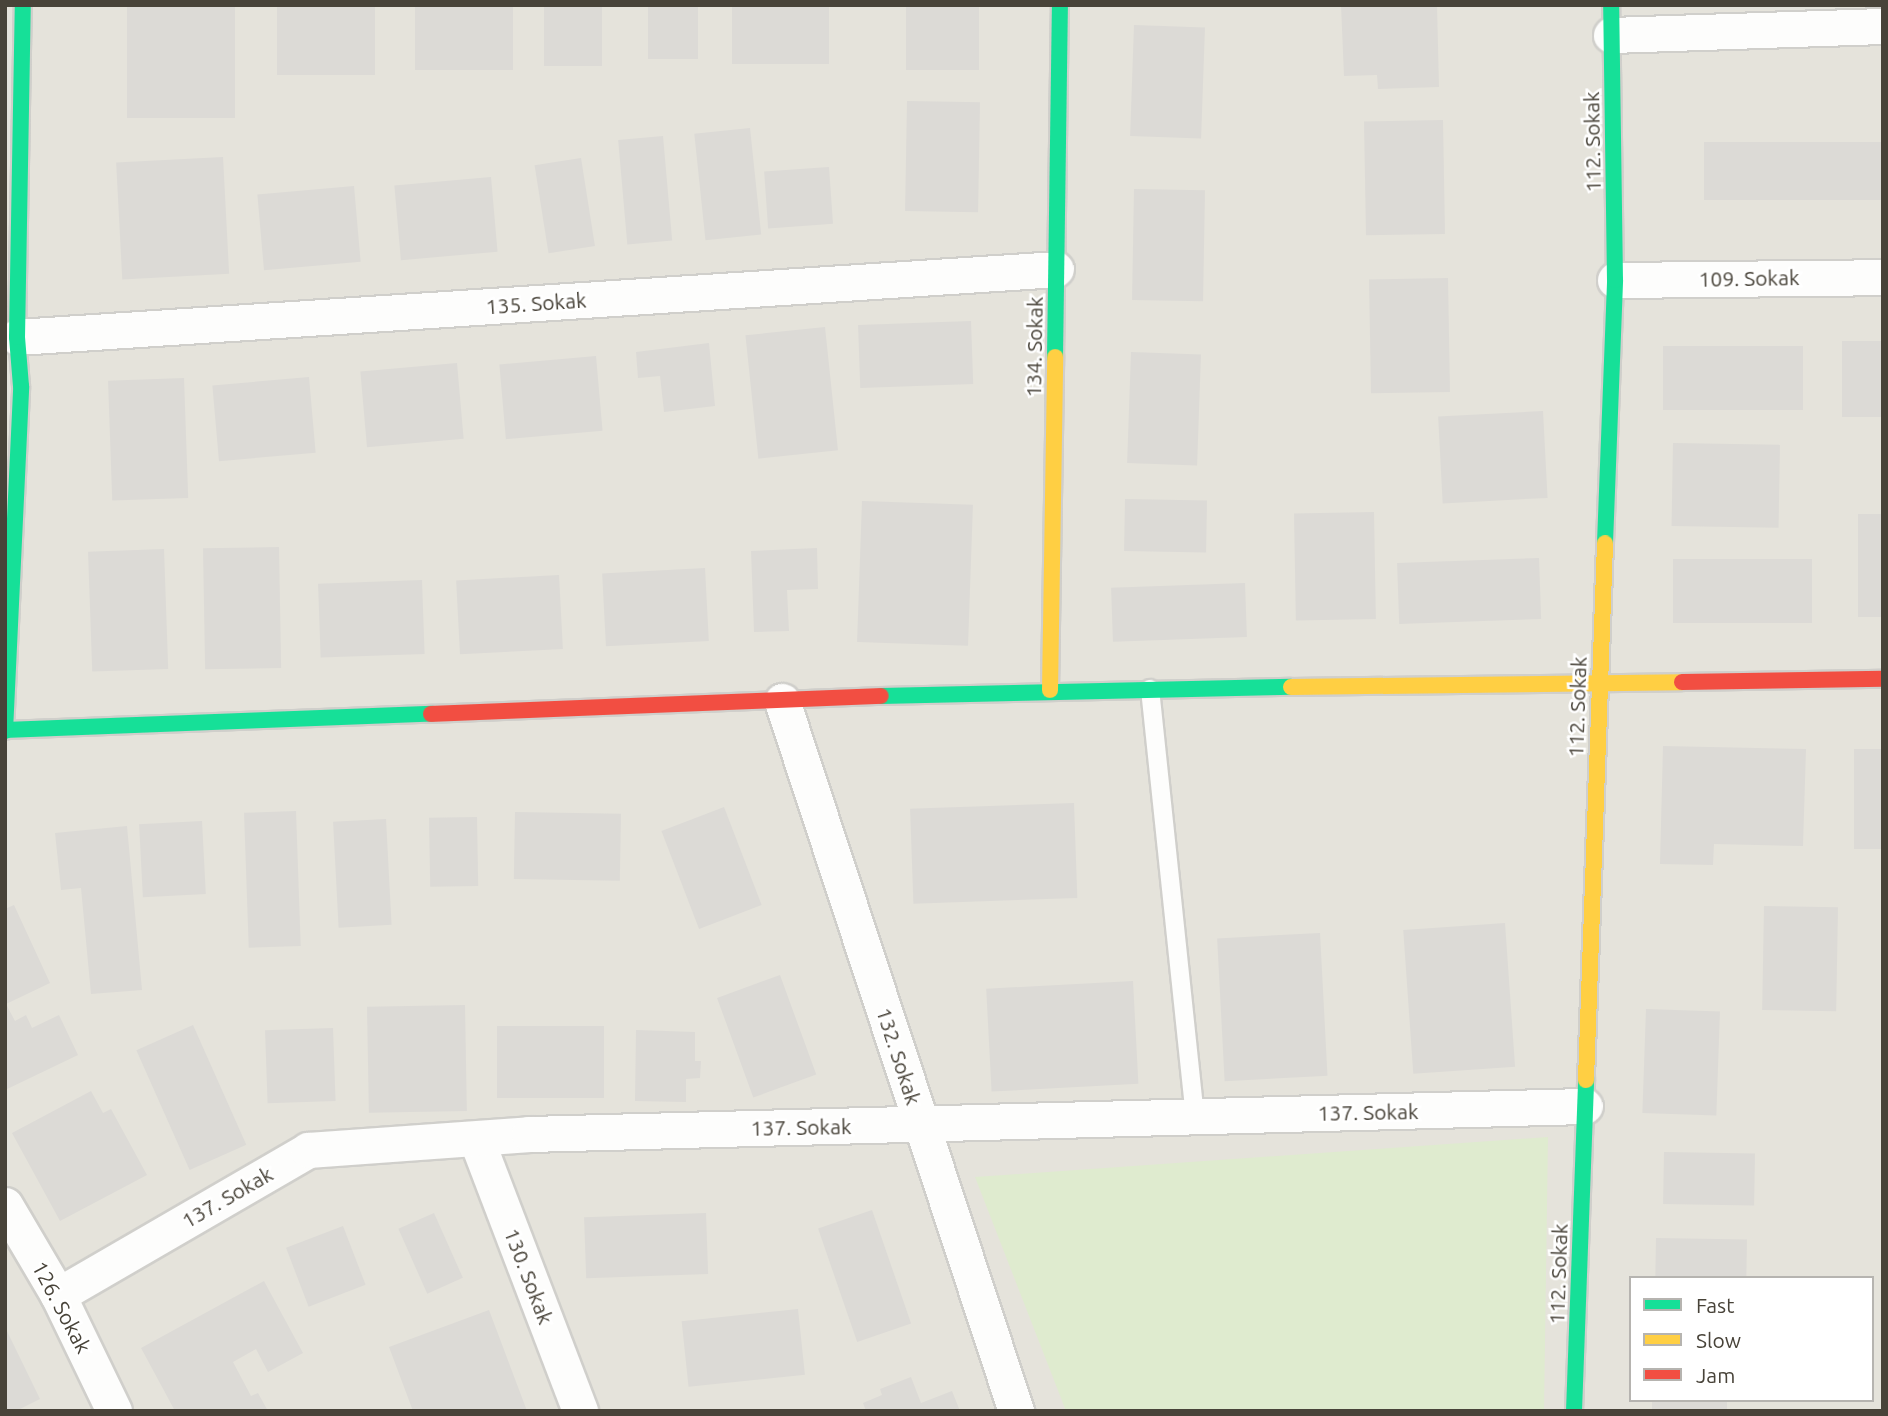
<!DOCTYPE html>
<html>
<head>
<meta charset="utf-8">
<style>
  body { margin:0 }
  #map { position:relative; width:1888px; height:1416px; overflow:hidden; background:#f2f1ed; font-family:Ubuntu,sans-serif }
  div>[style] { position:absolute }
  [style*='--x'] { left:calc(var(--x)*1px); top:calc(var(--y)*1px); width:calc(var(--w)*1px); rotate:calc(var(--a)*1deg) }
  .residential>* { inset:0; background:#e5e3db }
  .green>* { inset:0; background:#dfebcf }
  .building>* { inset:0; background:#dcdad6; transform-origin:0 0 }
  .roads { filter:drop-shadow(2px 0 #d0cfcb) drop-shadow(-2px 0 #d0cfcb) drop-shadow(0 2px #d0cfcb) drop-shadow(0 -2px #d0cfcb) }
  .lane>* { height:18px; margin:-9px; padding:0 9px; transform-origin:9px; border-radius:9px; background:#fdfdfc }
  .street>* { height:35px; margin:-17.5px; padding:0 17.5px; transform-origin:17.5px; border-radius:17.5px; background:#fdfdfc }
  .fast>* { height:16px; margin:-8px; padding:0 8px; transform-origin:8px; border-radius:8px; background:#16e098 }
  .slow>* { height:16px; margin:-8px; padding:0 8px; transform-origin:8px; border-radius:8px; background:#ffcf43 }
  .jam>* { height:16px; margin:-8px; padding:0 8px; transform-origin:8px; border-radius:8px; background:#f24e42 }
  span { translate:-50% -50%; white-space:nowrap; text-align:center; line-height:1.15; -webkit-text-stroke:5px #fff; paint-order:stroke }
  .street-label { font-size:21px; color:#484339 }
  .frame { position:absolute; inset:0; border:7px solid #484339; pointer-events:none }
  .legend { position:absolute; left:1629px; top:1276px; width:245px; height:126px; box-sizing:border-box; background:#fff; border:2px solid #b6b4b0; margin:0; padding:9px 12px; list-style:none; font-size:21px; color:#484339 }
  .legend li { display:flex; align-items:center; gap:14px; height:35px }
  .legend b { width:35px; border:2px solid #b6b4b0 }
</style>
</head>
<body>
<div id="map">
  <div class="residential">
    <i style="clip-path:polygon(evenodd,5px 5px,1883px 5px,1883px 1411px,5px 1411px,5px 5px,1631px 1278px,1872px 1278px,1872px 1400px,1631px 1400px,1631px 1278px)"></i>
  </div>
  <div class="green">
    <i style="clip-path:polygon(1548px 1137px,1544px 1411px,1066px 1411px,975px 1177px)"></i>
  </div>
  <div class="building">
    <i style="left:127px;top:5px;width:108px;height:113px"></i>
    <i style="left:277px;top:5px;width:98px;height:70px"></i>
    <i style="left:415px;top:5px;width:98px;height:65px"></i>
    <i style="left:544px;top:5px;width:58px;height:61px"></i>
    <i style="left:648px;top:5px;width:50px;height:54px"></i>
    <i style="left:732px;top:5px;width:97px;height:59px"></i>
    <i style="left:906px;top:5px;width:73px;height:65px"></i>
    <i style="clip-path:polygon(1341px 5px,1437px 5px,1439px 87px,1378px 89px,1377px 75px,1344px 76px)"></i>
    <i style="left:1134px;top:25px;width:71px;height:111px;rotate:2deg"></i>
    <i style="left:907px;top:101px;width:73px;height:110px;rotate:1deg"></i>
    <i style="left:1443px;top:120px;width:114px;height:79px;rotate:89deg"></i>
    <i style="left:750px;top:128px;width:107px;height:56px;rotate:84deg"></i>
    <i style="left:663px;top:136px;width:105px;height:45px;rotate:85deg"></i>
    <i style="left:1883px;top:142px;width:58px;height:179px;rotate:90deg"></i>
    <i style="left:223px;top:157px;width:117px;height:107px;rotate:87deg"></i>
    <i style="left:581px;top:158px;width:89px;height:47px;rotate:81deg"></i>
    <i style="left:829px;top:167px;width:57px;height:65px;rotate:86deg"></i>
    <i style="left:491px;top:177px;width:75px;height:97px;rotate:85deg"></i>
    <i style="left:354px;top:186px;width:76px;height:97px;rotate:85deg"></i>
    <i style="left:1134px;top:189px;width:71px;height:111px;rotate:1deg"></i>
    <i style="left:1448px;top:278px;width:114px;height:79px;rotate:89deg"></i>
    <i style="left:971px;top:321px;width:63px;height:113px;rotate:88deg"></i>
    <i style="left:825px;top:327px;width:124px;height:80px;rotate:84deg"></i>
    <i style="left:1883px;top:341px;width:76px;height:41px;rotate:90deg"></i>
    <i style="clip-path:polygon(709px 343px,715px 406px,664px 412px,660px 376px,638px 378px,636px 352px)"></i>
    <i style="left:1663px;top:346px;width:140px;height:64px"></i>
    <i style="left:1131px;top:352px;width:70px;height:111px;rotate:2deg"></i>
    <i style="left:596px;top:356px;width:75px;height:97px;rotate:85deg"></i>
    <i style="left:457px;top:363px;width:76px;height:97px;rotate:85deg"></i>
    <i style="left:309px;top:377px;width:76px;height:97px;rotate:85deg"></i>
    <i style="left:184px;top:378px;width:120px;height:76px;rotate:88deg"></i>
    <i style="left:1543px;top:411px;width:87px;height:105px;rotate:87deg"></i>
    <i style="left:1673px;top:443px;width:107px;height:83px;rotate:1deg"></i>
    <i style="left:1125px;top:499px;width:82px;height:52px;rotate:1deg"></i>
    <i style="left:862px;top:501px;width:111px;height:141px;rotate:2deg"></i>
    <i style="left:1374px;top:512px;width:107px;height:80px;rotate:89deg"></i>
    <i style="left:1858px;top:514px;width:25px;height:103px"></i>
    <i style="left:279px;top:547px;width:121px;height:76px;rotate:89deg"></i>
    <i style="clip-path:polygon(817px 548px,818px 589px,787px 590px,789px 631px,754px 632px,751px 551px)"></i>
    <i style="left:164px;top:549px;width:120px;height:76px;rotate:88deg"></i>
    <i style="left:1539px;top:558px;width:61px;height:142px;rotate:88deg"></i>
    <i style="left:1673px;top:559px;width:139px;height:64px"></i>
    <i style="left:705px;top:568px;width:73px;height:103px;rotate:87deg"></i>
    <i style="left:559px;top:575px;width:74px;height:103px;rotate:87deg"></i>
    <i style="left:422px;top:580px;width:74px;height:104px;rotate:88deg"></i>
    <i style="left:1245px;top:583px;width:54px;height:134px;rotate:88deg"></i>
    <i style="clip-path:polygon(1663px 746px,1806px 749px,1803px 846px,1714px 844px,1713px 865px,1660px 864px)"></i>
    <i style="left:1854px;top:749px;width:29px;height:100px"></i>
    <i style="left:1074px;top:803px;width:95px;height:164px;rotate:88deg"></i>
    <i style="left:724px;top:807px;width:105px;height:67px;rotate:69deg"></i>
    <i style="left:296px;top:811px;width:135px;height:52px;rotate:88deg"></i>
    <i style="left:515px;top:812px;width:106px;height:67px;rotate:1deg"></i>
    <i style="left:477px;top:817px;width:69px;height:48px;rotate:89deg"></i>
    <i style="left:386px;top:819px;width:106px;height:53px;rotate:87deg"></i>
    <i style="left:202px;top:821px;width:73px;height:63px;rotate:87deg"></i>
    <i style="clip-path:polygon(127px 826px,142px 990px,91px 994px,81px 888px,61px 890px,55px 833px)"></i>
    <i style="clip-path:polygon(14px 905px,50px 983px,6px 1004px,15px 1021px,26px 1015px,32px 1028px,59px 1015px,78px 1055px,5px 1090px,5px 909px)"></i>
    <i style="left:1764px;top:906px;width:74px;height:104px;rotate:1deg"></i>
    <i style="left:1505px;top:923px;width:144px;height:102px;rotate:86deg"></i>
    <i style="left:1320px;top:933px;width:143px;height:103px;rotate:87deg"></i>
    <i style="left:780px;top:975px;width:106px;height:67px;rotate:70deg"></i>
    <i style="left:1133px;top:981px;width:103px;height:147px;rotate:87deg"></i>
    <i style="left:465px;top:1005px;width:106px;height:98px;rotate:89deg"></i>
    <i style="left:1646px;top:1009px;width:74px;height:104px;rotate:2deg"></i>
    <i style="left:193px;top:1025px;width:131px;height:62px;rotate:66deg"></i>
    <i style="left:497px;top:1026px;width:107px;height:72px"></i>
    <i style="left:333px;top:1028px;width:73px;height:68px;rotate:88deg"></i>
    <i style="clip-path:polygon(636px 1030px,695px 1032px,695px 1061px,701px 1061px,700px 1078px,686px 1079px,686px 1102px,635px 1101px)"></i>
    <i style="clip-path:polygon(91px 1091px,103px 1113px,111px 1109px,147px 1175px,60px 1221px,12px 1133px)"></i>
    <i style="left:1664px;top:1152px;width:91px;height:52px;rotate:1deg"></i>
    <i style="left:872px;top:1210px;width:120px;height:57px;rotate:71deg"></i>
    <i style="left:434px;top:1213px;width:71px;height:39px;rotate:66deg"></i>
    <i style="left:706px;top:1213px;width:61px;height:122px;rotate:88deg"></i>
    <i style="left:343px;top:1226px;width:63px;height:61px;rotate:69deg"></i>
    <i style="left:1656px;top:1238px;width:91px;height:40px;rotate:1deg"></i>
    <i style="clip-path:polygon(264px 1281px,303px 1353px,268px 1372px,256px 1349px,233px 1362px,251px 1396px,258px 1393px,268px 1411px,175px 1411px,141px 1348px)"></i>
    <i style="left:798px;top:1309px;width:66px;height:117px;rotate:84deg"></i>
    <i style="clip-path:polygon(489px 1310px,527px 1411px,413px 1411px,389px 1347px)"></i>
    <i style="clip-path:polygon(5px 1327px,40px 1399px,16px 1411px,5px 1411px)"></i>
    <i style="clip-path:polygon(911px 1377px,921px 1403px,952px 1391px,960px 1411px,866px 1411px,863px 1403px,882px 1395px,880px 1389px)"></i>
    <i style="left:1652px;top:1400px;width:75px;height:11px"></i>
  </div>
  <div class="roads">
    <div class="lane">
      <i style="--x:1150;--y:689;--w:429;--a:84"></i>
    </div>
    <div class="street">
      <i style="--x:1611;--y:35;--w:272;--a:-1.9"></i>
      <i style="--x:1615;--y:280;--w:268;--a:-0.6"></i>
      <i style="--x:17;--y:337;--w:1041;--a:-3.74"></i>
      <i style="--x:782;--y:701;--w:748;--a:71.76"></i>
      <i style="--x:477;--y:1141;--w:289;--a:69.1"></i>
      <i style="--x:5;--y:1205;--w:104;--a:59.5"></i>
      <i style="--x:58;--y:1295;--w:129;--a:64.2"></i>
      <i style="--x:58;--y:1295;--w:289;--a:-30.1"></i>
      <i style="--x:308;--y:1150;--w:222;--a:-4.1"></i>
      <i style="--x:529;--y:1134;--w:1056;--a:-1.52"></i>
    </div>
    <div class="fast">
      <i style="--x:1055;--y:357;--w:352;--a:-89.2"></i>
      <i style="--x:1605;--y:543;--w:263;--a:-87.8"></i>
      <i style="--x:1615;--y:280;--w:275;--a:-90.8"></i>
      <i style="--x:881;--y:696;--w:410;--a:-1.3"></i>
      <i style="--x:6;--y:730;--w:425;--a:-2.2"></i>
      <i style="--x:5;--y:731;--w:345;--a:-87.3"></i>
      <i style="--x:21;--y:386;--w:49;--a:-94.7"></i>
      <i style="--x:17;--y:337;--w:332;--a:-89"></i>
      <i style="--x:1574;--y:1411;--w:331;--a:-87.9"></i>
    </div>
    <div class="slow">
      <i style="--x:1291;--y:687;--w:391;--a:-0.7"></i>
      <i style="--x:1050;--y:690;--w:333;--a:-89.1"></i>
      <i style="--x:1586;--y:1080;--w:537;--a:-87.97"></i>
    </div>
    <div class="jam">
      <i style="--x:1682;--y:682;--w:201;--a:-0.9"></i>
      <i style="--x:431;--y:714;--w:450;--a:-2.3"></i>
    </div>
  </div>
  <div class="street-label">
    <span style="left:1592px;top:142px;rotate:-91deg">112. Sokak</span>
    <span style="left:1749px;top:278px;rotate:-1deg">109. Sokak</span>
    <span style="left:536px;top:303px;rotate:-4deg">135. Sokak</span>
    <span style="left:1034px;top:347px;rotate:-89deg">134. Sokak</span>
    <span style="left:1577px;top:707px;rotate:-88deg">112. Sokak</span>
    <span style="left:899px;top:1056px;rotate:72deg">132. Sokak</span>
    <span style="left:1368px;top:1112px;rotate:-1deg">137. Sokak</span>
    <span style="left:801px;top:1127px;rotate:-1deg">137. Sokak</span>
    <span style="left:227px;top:1197px;rotate:-30deg">137. Sokak</span>
    <span style="left:1558px;top:1274px;rotate:-88deg">112. Sokak</span>
    <span style="left:529px;top:1276px;rotate:69deg">130. Sokak</span>
    <span style="left:62px;top:1307px;rotate:62deg">126. Sokak</span>
  </div>
  <div class="frame"></div>
  <ul class="legend">
  <li><b style="height:9px;background:#16e098"></b>Fast</li>
  <li><b style="height:9px;background:#ffcf43"></b>Slow</li>
  <li><b style="height:9px;background:#f24e42"></b>Jam</li>
  </ul>
</div>
</body>
</html>
